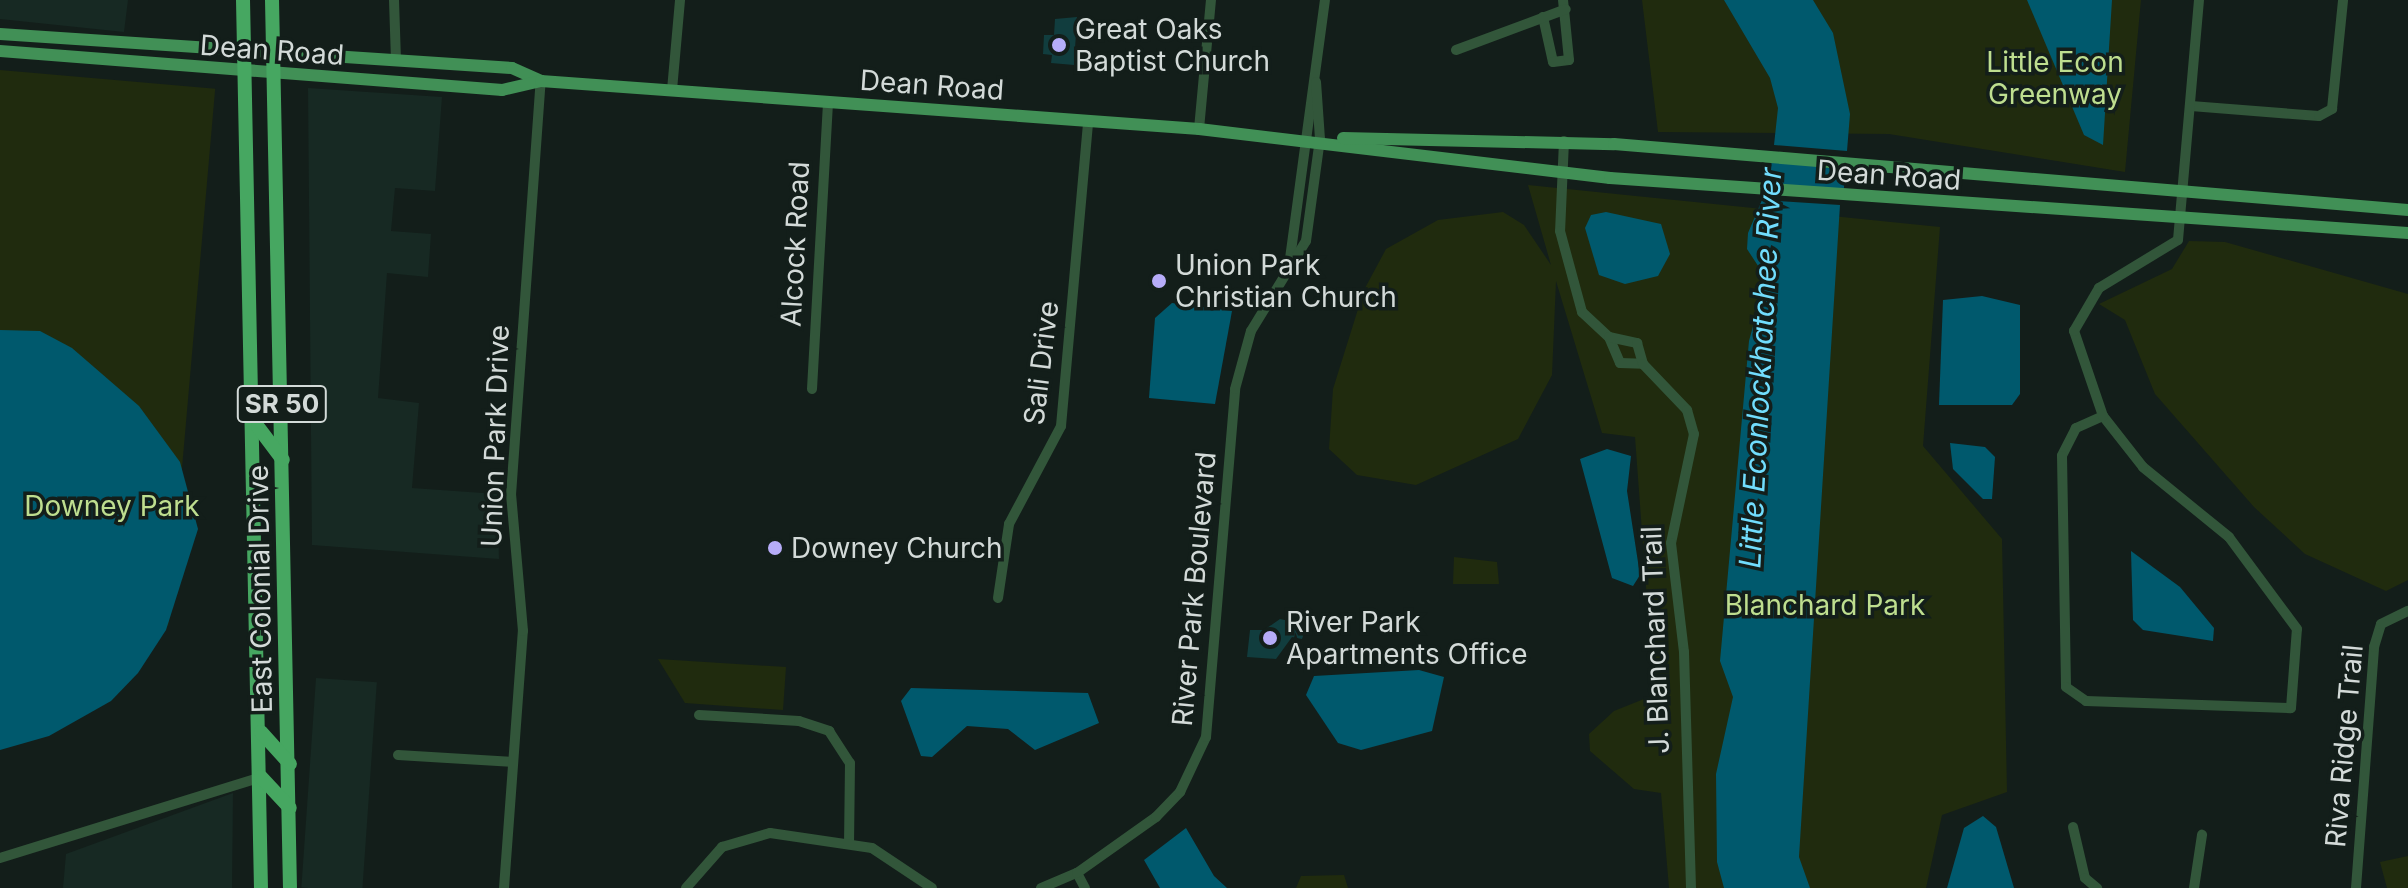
<!DOCTYPE html>
<html>
<head>
<meta charset="utf-8">
<style>
  body { margin:0 }
  #map { position:relative; width:2408px; height:888px; overflow:hidden; background:#131e1a; font-family:Inter,sans-serif }
  div>[style] { position:absolute }
  [style*='--x'] { left:calc(var(--x)*1px); top:calc(var(--y)*1px); width:calc(var(--w)*1px); rotate:calc(var(--a)*1deg) }
  .built>* { inset:0; background:#172923; transform-origin:0 0 }
  .green>* { inset:0; background:#202b0e; transform-origin:0 0 }
  .water>* { inset:0; background:#00596d; transform-origin:0 0 }
  .building>* { inset:0; background:#113d3e }
  .minor>* { height:10px; margin:-5px; padding:0 5px; transform-origin:5px; border-radius:5px; background:#32563a }
  .major>* { height:12px; margin:-6px; padding:0 6px; transform-origin:6px; border-radius:6px; background:#419056 }
  .highway>* { height:14px; margin:-7px; padding:0 7px; transform-origin:7px; border-radius:7px; background:#46a761 }
  .dots>* { width:22px; height:22px; translate:-50% -50%; box-sizing:border-box; border:4px solid #131e1a; border-radius:50% }
  span { translate:-50% -50%; white-space:nowrap; text-align:center; line-height:1.15; -webkit-text-stroke:7px #131e1a; paint-order:stroke }
  .shield-label span { padding:2px 6px; background:#131e1a; border:2px solid; border-radius:6px; -webkit-text-stroke-width:0 }
  .shield-label { font-size:26px; color:#d3dad8; font-weight:700 }
  .poi-label { font-size:28px; color:#d3dad8 }
  .left { translate:0 -50%; text-align:left }
  .street-label { font-size:28px; color:#d3dad8 }
  .park-label { font-size:28px; color:#bede8f }
  .water-label { font-size:30px; color:#71ddfd; font-style:italic }
</style>
</head>
<body>
<div id="map">
  <div class="built">
    <i style="clip-path:polygon(0 0,128px 0,124px 32px,0 19px)"></i>
    <i style="clip-path:polygon(308px 88px,442px 97px,435px 191px,395px 188px,391px 231px,431px 234px,428px 277px,387px 273px,378px 398px,419px 403px,412px 488px,497px 494px,499px 559px,312px 545px)"></i>
    <i style="left:316px;top:678px;width:61px;height:210px;rotate:4deg"></i>
    <i style="clip-path:polygon(233px 793px,232px 888px,63px 888px,66px 854px)"></i>
  </div>
  <div class="green">
    <i style="clip-path:polygon(1642px 0,2141px 0,2125px 172px,1889px 134px,1658px 132px)"></i>
    <i style="left:0;top:70px;width:216px;height:539px;rotate:5deg"></i>
    <i style="clip-path:polygon(1528px 185px,1940px 227px,1923px 446px,2002px 539px,2007px 792px,1942px 815px,1926px 888px,1669px 888px,1661px 793px,1634px 789px,1590px 751px,1589px 734px,1614px 711px,1654px 695px,1635px 437px,1602px 433px,1556px 281px,1552px 375px,1518px 439px,1416px 485px,1357px 475px,1329px 449px,1333px 389px,1364px 290px,1386px 249px,1438px 220px,1503px 212px,1524px 225px,1551px 265px)"></i>
    <i style="clip-path:polygon(2189px 241px,2225px 242px,2408px 294px,2408px 580px,2386px 591px,2305px 554px,2254px 507px,2155px 394px,2125px 320px,2099px 304px,2172px 269px)"></i>
    <i style="clip-path:polygon(1454px 557px,1497px 562px,1499px 584px,1453px 584px)"></i>
    <i style="clip-path:polygon(658px 659px,786px 667px,783px 710px,685px 703px)"></i>
    <i style="clip-path:polygon(2408px 856px,2408px 888px,2387px 888px,2380px 862px)"></i>
    <i style="clip-path:polygon(1344px 875px,1348px 888px,1296px 888px,1301px 876px)"></i>
  </div>
  <div class="water">
    <i style="clip-path:polygon(1724px 0,1813px 0,1833px 33px,1850px 114px,1847px 151px,1774px 145px,1778px 108px,1770px 78px)"></i>
    <i style="clip-path:polygon(2027px 0,2112px 0,2103px 145px,2084px 135px)"></i>
    <i style="left:1772px;top:156px;width:74px;height:35px;rotate:4deg"></i>
    <i style="clip-path:polygon(1762px 200px,1840px 205px,1799px 857px,1810px 888px,1724px 888px,1717px 862px,1716px 774px,1733px 697px,1720px 661px,1749px 341px,1766px 278px,1747px 249px,1748px 233px)"></i>
    <i style="clip-path:polygon(1606px 212px,1661px 224px,1670px 254px,1658px 276px,1625px 284px,1599px 275px,1585px 228px,1591px 215px)"></i>
    <i style="clip-path:polygon(1982px 296px,2020px 305px,2020px 394px,2012px 405px,1939px 405px,1943px 300px)"></i>
    <i style="clip-path:polygon(1172px 303px,1232px 311px,1215px 404px,1149px 398px,1155px 318px)"></i>
    <i style="clip-path:polygon(0 330px,40px 331px,72px 348px,139px 406px,180px 462px,198px 529px,166px 630px,138px 673px,111px 701px,49px 736px,0 750px)"></i>
    <i style="clip-path:polygon(1950px 443px,1985px 447px,1995px 457px,1992px 499px,1983px 499px,1953px 469px)"></i>
    <i style="clip-path:polygon(1607px 449px,1631px 456px,1627px 491px,1640px 575px,1633px 586px,1612px 578px,1580px 459px)"></i>
    <i style="clip-path:polygon(2131px 551px,2180px 587px,2214px 628px,2213px 641px,2143px 630px,2133px 620px)"></i>
    <i style="clip-path:polygon(1419px 670px,1444px 677px,1432px 731px,1361px 750px,1338px 743px,1306px 695px,1314px 676px)"></i>
    <i style="clip-path:polygon(911px 688px,1088px 693px,1099px 723px,1035px 750px,1008px 729px,967px 726px,932px 757px,921px 756px,901px 701px)"></i>
    <i style="clip-path:polygon(1983px 816px,1996px 827px,2014px 888px,1947px 888px,1964px 828px)"></i>
    <i style="clip-path:polygon(1186px 828px,1214px 876px,1227px 888px,1160px 888px,1144px 860px)"></i>
  </div>
  <div class="building">
    <i style="clip-path:polygon(1077px 17px,1074px 65px,1051px 63px,1052px 55px,1043px 54px,1044px 35px,1054px 35px,1055px 19px)"></i>
    <i style="clip-path:polygon(1280px 619px,1307px 625px,1302px 639px,1292px 637px,1276px 659px,1247px 657px,1250px 630px,1264px 630px)"></i>
  </div>
  <div class="minor">
    <i style="--x:394;--y:0;--w:60;--a:88.1"></i>
    <i style="--x:1543;--y:17;--w:46;--a:77.5"></i>
    <i style="--x:1553;--y:62;--w:16;--a:-7"></i>
    <i style="--x:1569;--y:60;--w:60;--a:-95.7"></i>
    <i style="--x:1456;--y:50;--w:117;--a:-20.4"></i>
    <i style="--x:672;--y:90;--w:90;--a:-84.9"></i>
    <i style="--x:2191;--y:106;--w:128;--a:4.5"></i>
    <i style="--x:2319;--y:116;--w:15;--a:-28"></i>
    <i style="--x:2332;--y:109;--w:110;--a:-84.2"></i>
    <i style="--x:1199;--y:129;--w:130;--a:-84.7"></i>
    <i style="--x:1564;--y:141;--w:90;--a:92.5"></i>
    <i style="--x:1560;--y:231;--w:84;--a:74.8"></i>
    <i style="--x:1582;--y:312;--w:37;--a:43"></i>
    <i style="--x:1609;--y:337;--w:28;--a:67"></i>
    <i style="--x:1620;--y:363;--w:23;--a:2"></i>
    <i style="--x:1289;--y:266;--w:268;--a:-82.3"></i>
    <i style="--x:1609;--y:337;--w:29;--a:12"></i>
    <i style="--x:1637;--y:343;--w:22;--a:74"></i>
    <i style="--x:1643;--y:364;--w:64;--a:46.3"></i>
    <i style="--x:1687;--y:410;--w:25;--a:74"></i>
    <i style="--x:1694;--y:434;--w:111;--a:101.9"></i>
    <i style="--x:1671;--y:543;--w:110;--a:83.2"></i>
    <i style="--x:1684;--y:652;--w:236;--a:88.3"></i>
    <i style="--x:812;--y:389;--w:287;--a:-86.8"></i>
    <i style="--x:2103;--y:416;--w:30;--a:156"></i>
    <i style="--x:2076;--y:428;--w:31;--a:117"></i>
    <i style="--x:2062;--y:456;--w:231;--a:89"></i>
    <i style="--x:2066;--y:687;--w:24;--a:35"></i>
    <i style="--x:2086;--y:701;--w:205;--a:2"></i>
    <i style="--x:2291;--y:708;--w:79;--a:-85.7"></i>
    <i style="--x:2297;--y:629;--w:114;--a:-126.5"></i>
    <i style="--x:2229;--y:537;--w:111;--a:-140.9"></i>
    <i style="--x:2143;--y:467;--w:65;--a:-128.1"></i>
    <i style="--x:2103;--y:416;--w:90;--a:-108.8"></i>
    <i style="--x:2074;--y:331;--w:50;--a:-59.8"></i>
    <i style="--x:2099;--y:288;--w:92;--a:-31.3"></i>
    <i style="--x:2178;--y:240;--w:241;--a:-85"></i>
    <i style="--x:998;--y:598;--w:75;--a:-81.5"></i>
    <i style="--x:1009;--y:524;--w:111;--a:-62"></i>
    <i style="--x:1061;--y:426;--w:306;--a:-84.9"></i>
    <i style="--x:699;--y:715;--w:100;--a:3.4"></i>
    <i style="--x:799;--y:721;--w:32;--a:18"></i>
    <i style="--x:829;--y:731;--w:38;--a:57"></i>
    <i style="--x:850;--y:763;--w:78;--a:90.7"></i>
    <i style="--x:398;--y:755;--w:115;--a:3.5"></i>
    <i style="--x:2073;--y:827;--w:52;--a:76.8"></i>
    <i style="--x:2085;--y:878;--w:16;--a:40"></i>
    <i style="--x:0;--y:858;--w:273;--a:-17.2"></i>
    <i style="--x:1077;--y:873;--w:17;--a:62"></i>
    <i style="--x:504;--y:888;--w:258;--a:-85.8"></i>
    <i style="--x:523;--y:631;--w:137;--a:-95"></i>
    <i style="--x:511;--y:495;--w:415;--a:-85.9"></i>
    <i style="--x:686;--y:888;--w:55;--a:-48.7"></i>
    <i style="--x:722;--y:847;--w:50;--a:-16.3"></i>
    <i style="--x:770;--y:833;--w:103;--a:8.4"></i>
    <i style="--x:872;--y:848;--w:72;--a:33.7"></i>
    <i style="--x:1041;--y:888;--w:39;--a:-23"></i>
    <i style="--x:1077;--y:873;--w:97;--a:-35.3"></i>
    <i style="--x:1156;--y:817;--w:35;--a:-46"></i>
    <i style="--x:1180;--y:792;--w:61;--a:-64.7"></i>
    <i style="--x:1206;--y:737;--w:349;--a:-85.2"></i>
    <i style="--x:1235;--y:389;--w:60;--a:-74.6"></i>
    <i style="--x:1251;--y:331;--w:105;--a:-58.6"></i>
    <i style="--x:1306;--y:241;--w:103;--a:-82.2"></i>
    <i style="--x:1320;--y:139;--w:57;--a:-94"></i>
    <i style="--x:2194;--y:888;--w:54;--a:-81.4"></i>
    <i style="--x:2356;--y:888;--w:242;--a:-85.7"></i>
    <i style="--x:2374;--y:647;--w:24;--a:-73"></i>
    <i style="--x:2381;--y:624;--w:30;--a:-26"></i>
  </div>
  <div class="major">
    <i style="--x:0;--y:34;--w:513;--a:3.8"></i>
    <i style="--x:512;--y:68;--w:32;--a:24"></i>
    <i style="--x:0;--y:51;--w:504;--a:4.44"></i>
    <i style="--x:502;--y:90;--w:40;--a:-13"></i>
    <i style="--x:541;--y:81;--w:660;--a:4.17"></i>
    <i style="--x:1199;--y:129;--w:414;--a:6.8"></i>
    <i style="--x:1610;--y:178;--w:800;--a:3.94"></i>
    <i style="--x:1343;--y:138;--w:271;--a:1.3"></i>
    <i style="--x:1614;--y:144;--w:797;--a:4.75"></i>
  </div>
  <div class="highway">
    <i style="--x:243;--y:0;--w:888;--a:88.84"></i>
    <i style="--x:272;--y:0;--w:888;--a:88.84"></i>
    <i style="--x:258;--y:427;--w:41;--a:52.9"></i>
    <i style="--x:261;--y:732;--w:43;--a:47.8"></i>
    <i style="--x:261;--y:777;--w:42;--a:46.9"></i>
  </div>
  <div class="dots">
    <i style="left:1059px;top:45px;background:#b6acf8"></i>
    <i style="left:1159px;top:281px;background:#b6acf8"></i>
    <i style="left:775px;top:548px;background:#b6acf8"></i>
    <i style="left:1270px;top:638px;background:#b6acf8"></i>
  </div>
  <div class="shield-label">
    <span style="left:282px;top:404px">SR 50</span>
  </div>
  <div class="poi-label">
    <span class="left" style="left:1075px;top:45px">Great Oaks<br>Baptist Church</span>
    <span class="left" style="left:1175px;top:281px">Union Park<br>Christian Church</span>
    <span class="left" style="left:791px;top:548px">Downey Church</span>
    <span class="left" style="left:1286px;top:638px">River Park<br>Apartments Office</span>
  </div>
  <div class="street-label">
    <span style="left:272px;top:50px;rotate:4deg">Dean Road</span>
    <span style="left:932px;top:85px;rotate:4deg">Dean Road</span>
    <span style="left:1889px;top:175px;rotate:4deg">Dean Road</span>
    <span style="left:795px;top:244px;rotate:-87deg">Alcock Road</span>
    <span style="left:1041px;top:363px;rotate:-83deg">Sali Drive</span>
    <span style="left:495px;top:436px;rotate:-88deg">Union Park Drive</span>
    <span style="left:260px;top:589px;rotate:-91deg">East Colonial Drive</span>
    <span style="left:1194px;top:589px;rotate:-85deg">River Park Boulevard</span>
    <span style="left:1655px;top:640px;rotate:-92deg">J. Blanchard Trail</span>
    <span style="left:2344px;top:746px;rotate:-85deg">Riva Ridge Trail</span>
  </div>
  <div class="park-label">
    <span style="left:2055px;top:78px">Little Econ<br>Greenway</span>
    <span style="left:112px;top:506px">Downey Park</span>
    <span style="left:1825px;top:605px">Blanchard Park</span>
  </div>
  <div class="water-label">
    <span style="left:1760px;top:368px;rotate:-87deg">Little Econlockhatchee River</span>
  </div>
</div>
</body>
</html>
